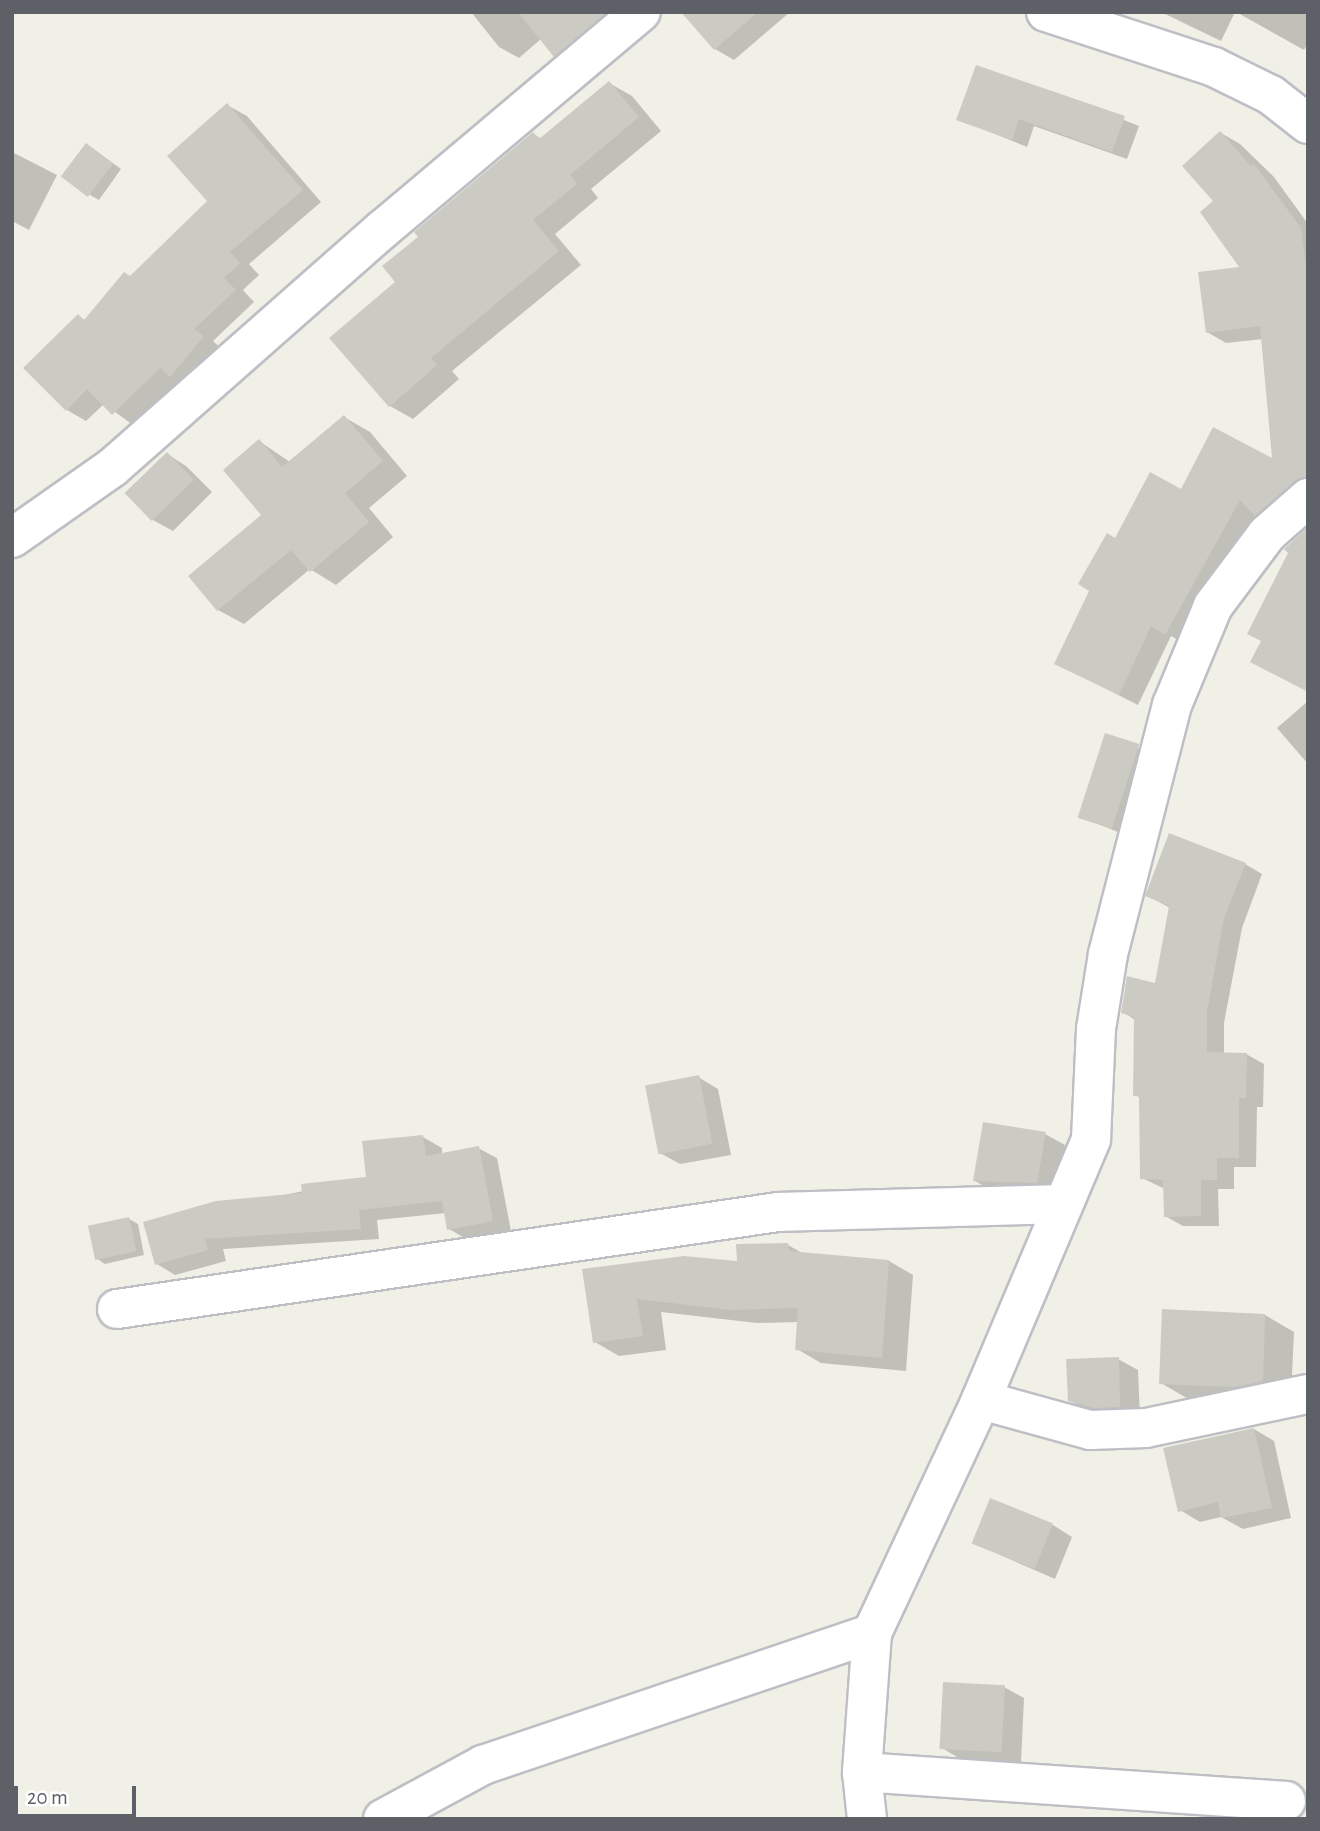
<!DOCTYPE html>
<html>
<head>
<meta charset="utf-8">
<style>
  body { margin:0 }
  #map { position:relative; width:1320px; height:1831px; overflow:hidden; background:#f1f0e7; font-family:"Alegreya Sans",sans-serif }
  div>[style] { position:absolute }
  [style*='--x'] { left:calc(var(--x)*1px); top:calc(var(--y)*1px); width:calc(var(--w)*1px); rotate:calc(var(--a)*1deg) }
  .shadow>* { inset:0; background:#0003 }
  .building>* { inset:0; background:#cccbc3; transform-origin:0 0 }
  .roads { filter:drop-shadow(2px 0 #bebfc5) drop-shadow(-2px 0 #bebfc5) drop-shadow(0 2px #bebfc5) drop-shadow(0 -2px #bebfc5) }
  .minor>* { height:38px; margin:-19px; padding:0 19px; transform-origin:19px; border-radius:19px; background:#fff }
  span { translate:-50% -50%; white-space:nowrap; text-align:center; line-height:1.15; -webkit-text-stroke:6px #fff; paint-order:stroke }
  .frame { position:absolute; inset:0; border:14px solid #5e6067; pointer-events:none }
  .scale { position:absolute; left:14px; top:1786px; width:122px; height:32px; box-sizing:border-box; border:4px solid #5e6067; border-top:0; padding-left:9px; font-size:21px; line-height:24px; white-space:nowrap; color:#5e6067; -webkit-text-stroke:5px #fff; paint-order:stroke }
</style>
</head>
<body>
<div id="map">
  <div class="shadow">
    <i style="clip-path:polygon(471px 12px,639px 12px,575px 66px,555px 55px,542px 38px,519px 58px,499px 47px)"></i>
    <i style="clip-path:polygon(684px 12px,790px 12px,734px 60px,715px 49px)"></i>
    <i style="clip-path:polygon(1161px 12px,1235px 12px,1221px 41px)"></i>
    <i style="clip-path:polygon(1236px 12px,1308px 12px,1308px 43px,1304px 50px)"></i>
    <i style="clip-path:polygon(609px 83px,632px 96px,661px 131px,591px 189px,598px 198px,555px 234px,581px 265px,452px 371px,459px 379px,413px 419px,390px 406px,397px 282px,420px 237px,533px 134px,542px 139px)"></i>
    <i style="clip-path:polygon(1051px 91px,1139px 126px,1127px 159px,1034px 126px,1027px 147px,958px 119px)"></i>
    <i style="clip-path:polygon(227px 105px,247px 116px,321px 202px,249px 264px,259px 275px,243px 290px,254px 302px,213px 341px,222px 349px,191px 387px,179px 380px,133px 425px,104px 404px,86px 421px,67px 410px,78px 316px,86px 321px,209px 201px)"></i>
    <i style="clip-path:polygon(1221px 133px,1240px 144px,1274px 177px,1308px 224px,1308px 498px,1275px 526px,1257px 515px,1185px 644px,1171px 636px,1138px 705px,1057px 664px,1115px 540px,1182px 491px,1274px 461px,1263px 339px,1226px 343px,1207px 332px,1242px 268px,1215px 201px)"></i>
    <i style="clip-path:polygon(96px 151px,121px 169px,99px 200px,90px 195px)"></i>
    <i style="clip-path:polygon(12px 152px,57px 175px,29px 230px,12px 221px)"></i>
    <i style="clip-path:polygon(344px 417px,370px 432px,407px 476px,369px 508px,393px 537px,336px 585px,310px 569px,244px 624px,218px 610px,264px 515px,259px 441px,290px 462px)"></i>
    <i style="clip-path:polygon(167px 454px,186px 466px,212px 492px,173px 531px,153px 520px,127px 493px)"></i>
    <i style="clip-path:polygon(1308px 701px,1308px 764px,1277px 728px)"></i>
    <i style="clip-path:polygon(1106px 735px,1158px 757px,1135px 839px,1081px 817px)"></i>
    <i style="clip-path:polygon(1245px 864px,1262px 874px,1242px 928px,1224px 1023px,1224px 1054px,1246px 1054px,1264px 1064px,1263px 1107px,1257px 1107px,1256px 1167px,1234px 1167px,1234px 1189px,1218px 1189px,1219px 1226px,1183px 1226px,1165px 1216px,1165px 1189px,1142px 1178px,1141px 1098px,1135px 1095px,1135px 1020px,1123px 1012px,1156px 985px,1170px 908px,1148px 896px)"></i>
    <i style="clip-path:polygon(698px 1077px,718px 1089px,731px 1155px,680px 1164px,660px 1153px)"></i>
    <i style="clip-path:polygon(1045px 1134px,1065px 1145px,1056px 1193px,995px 1192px,975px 1181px)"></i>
    <i style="clip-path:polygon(423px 1137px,442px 1148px,442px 1155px,478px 1148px,497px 1158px,511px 1231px,468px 1240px,449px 1229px,446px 1213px,377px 1220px,379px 1239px,223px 1249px,226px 1261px,175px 1275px,157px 1264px,145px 1223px,368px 1178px)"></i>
    <i style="clip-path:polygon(129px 1219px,138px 1224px,144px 1255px,105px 1264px,96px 1258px)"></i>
    <i style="clip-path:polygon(788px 1245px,804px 1254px,889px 1261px,913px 1275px,906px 1371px,821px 1363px,797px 1349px,799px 1322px,757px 1323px,661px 1312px,666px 1350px,619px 1356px,595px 1342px,584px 1271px,738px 1263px)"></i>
    <i style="clip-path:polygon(1265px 1315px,1294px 1332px,1291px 1397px,1190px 1400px,1161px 1383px)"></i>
    <i style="clip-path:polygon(1118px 1359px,1138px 1370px,1140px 1418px,1089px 1412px,1069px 1400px)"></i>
    <i style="clip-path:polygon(1254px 1429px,1274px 1441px,1291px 1518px,1243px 1529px,1221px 1517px,1200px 1522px,1180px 1510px)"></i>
    <i style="clip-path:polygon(1053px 1525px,1072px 1537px,1055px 1579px,973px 1543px)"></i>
    <i style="clip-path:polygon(1004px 1687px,1024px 1698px,1021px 1762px,962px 1760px,942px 1748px)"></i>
  </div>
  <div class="building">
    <i style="clip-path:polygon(518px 12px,607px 12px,554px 57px)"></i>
    <i style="clip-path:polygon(681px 12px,758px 12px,714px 50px)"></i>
    <i style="clip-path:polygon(976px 65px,1125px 116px,1112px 152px,1019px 119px,1012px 140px,956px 120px)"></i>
    <i style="clip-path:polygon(609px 81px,639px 117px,570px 175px,577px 184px,533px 220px,559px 251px,431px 358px,437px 365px,389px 407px,329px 338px,395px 282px,382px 266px,418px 237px,414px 232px,533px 132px,539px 139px)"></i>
    <i style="clip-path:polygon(227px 103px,303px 190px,230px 252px,240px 263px,224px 278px,236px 290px,194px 329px,204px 336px,170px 377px,160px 368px,112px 415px,87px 389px,66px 411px,23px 368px,78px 314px,84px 320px,124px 272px,130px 276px,207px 201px,167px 156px)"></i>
    <i style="clip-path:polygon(1220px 131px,1251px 166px,1254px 164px,1301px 228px,1308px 279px,1308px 477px,1294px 482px,1255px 516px,1240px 500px,1165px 635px,1151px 626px,1119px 695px,1054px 664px,1089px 591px,1078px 584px,1107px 533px,1115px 538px,1150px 472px,1181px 489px,1213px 427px,1272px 458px,1260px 326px,1206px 333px,1198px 272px,1239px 267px,1200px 212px,1213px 201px,1182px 166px)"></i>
    <i style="left:86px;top:143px;width:34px;height:42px;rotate:37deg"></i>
    <i style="clip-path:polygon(344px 415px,383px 461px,345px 493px,369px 522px,310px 572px,291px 550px,217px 611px,188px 576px,261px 515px,223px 470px,259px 439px,282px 467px)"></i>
    <i style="left:167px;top:452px;width:39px;height:59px;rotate:46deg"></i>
    <i style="clip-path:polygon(1308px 527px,1308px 692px,1250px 662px,1261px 641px,1247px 634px,1288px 553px,1284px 549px)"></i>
    <i style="left:1105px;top:733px;width:36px;height:89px;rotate:18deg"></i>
    <i style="clip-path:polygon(1169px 833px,1246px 863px,1224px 918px,1207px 1012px,1207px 1052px,1247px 1053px,1246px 1098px,1239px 1098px,1239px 1158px,1217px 1158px,1217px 1180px,1201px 1180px,1201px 1216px,1164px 1217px,1163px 1180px,1140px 1179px,1139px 1096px,1133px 1096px,1134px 1017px,1121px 1013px,1127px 976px,1155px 983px,1169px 906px,1145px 896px)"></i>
    <i style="left:699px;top:1075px;width:70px;height:55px;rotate:79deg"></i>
    <i style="clip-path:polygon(983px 1122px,1046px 1132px,1037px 1183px,973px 1181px)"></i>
    <i style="clip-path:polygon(423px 1135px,426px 1156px,479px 1146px,493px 1221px,447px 1230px,442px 1201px,359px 1210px,361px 1229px,205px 1239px,208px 1250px,155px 1265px,143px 1222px,216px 1201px,302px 1193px,301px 1184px,366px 1177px,362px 1141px)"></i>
    <i style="left:129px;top:1217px;width:35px;height:42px;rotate:78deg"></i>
    <i style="clip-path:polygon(788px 1243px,789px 1251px,889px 1260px,882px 1358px,795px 1350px,798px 1308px,731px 1310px,637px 1299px,643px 1336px,593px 1343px,582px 1269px,684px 1256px,737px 1261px,736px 1244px)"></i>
    <i style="clip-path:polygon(1162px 1309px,1265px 1314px,1263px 1381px,1234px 1387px,1159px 1384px)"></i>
    <i style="clip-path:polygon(1119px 1357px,1120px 1407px,1093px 1408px,1068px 1401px,1066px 1359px)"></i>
    <i style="clip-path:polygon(1254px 1428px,1272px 1508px,1221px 1518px,1218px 1502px,1178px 1512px,1163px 1448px)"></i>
    <i style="left:990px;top:1498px;width:68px;height:49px;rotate:22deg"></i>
    <i style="left:943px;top:1682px;width:62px;height:67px;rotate:3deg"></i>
  </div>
  <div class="roads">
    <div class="minor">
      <i style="--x:1046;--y:12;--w:177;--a:18.1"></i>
      <i style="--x:1214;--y:67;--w:64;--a:26.2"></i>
      <i style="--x:1271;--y:95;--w:47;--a:38.1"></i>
      <i style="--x:12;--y:538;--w:123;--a:-35.1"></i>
      <i style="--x:113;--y:467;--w:360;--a:-41.4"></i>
      <i style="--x:383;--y:229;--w:337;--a:-40.1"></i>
      <i style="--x:117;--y:1309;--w:668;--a:-8.35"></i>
      <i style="--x:778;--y:1212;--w:284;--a:-1.6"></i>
      <i style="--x:981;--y:1400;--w:113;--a:15.4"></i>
      <i style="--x:1090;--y:1430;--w:56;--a:-2"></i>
      <i style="--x:1146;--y:1428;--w:166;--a:-11.9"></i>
      <i style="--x:862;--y:1772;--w:425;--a:3.9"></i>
      <i style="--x:383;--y:1819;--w:114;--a:-28.4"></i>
      <i style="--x:483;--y:1765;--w:411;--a:-18.7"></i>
      <i style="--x:867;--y:1819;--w:47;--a:-96.1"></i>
      <i style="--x:862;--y:1772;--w:139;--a:-85.9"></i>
      <i style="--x:872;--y:1633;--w:257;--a:-64.9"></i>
      <i style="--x:981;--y:1400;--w:283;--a:-67.1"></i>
      <i style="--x:1091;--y:1139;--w:110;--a:-87.4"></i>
      <i style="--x:1096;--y:1029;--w:76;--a:-80.9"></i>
      <i style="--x:1108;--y:954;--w:257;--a:-75.6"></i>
      <i style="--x:1172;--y:705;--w:107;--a:-67.5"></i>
      <i style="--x:1213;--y:606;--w:90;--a:-53.1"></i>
      <i style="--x:1267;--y:534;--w:55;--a:-41.3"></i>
    </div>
  </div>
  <div class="frame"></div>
  <div class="scale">20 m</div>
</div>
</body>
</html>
